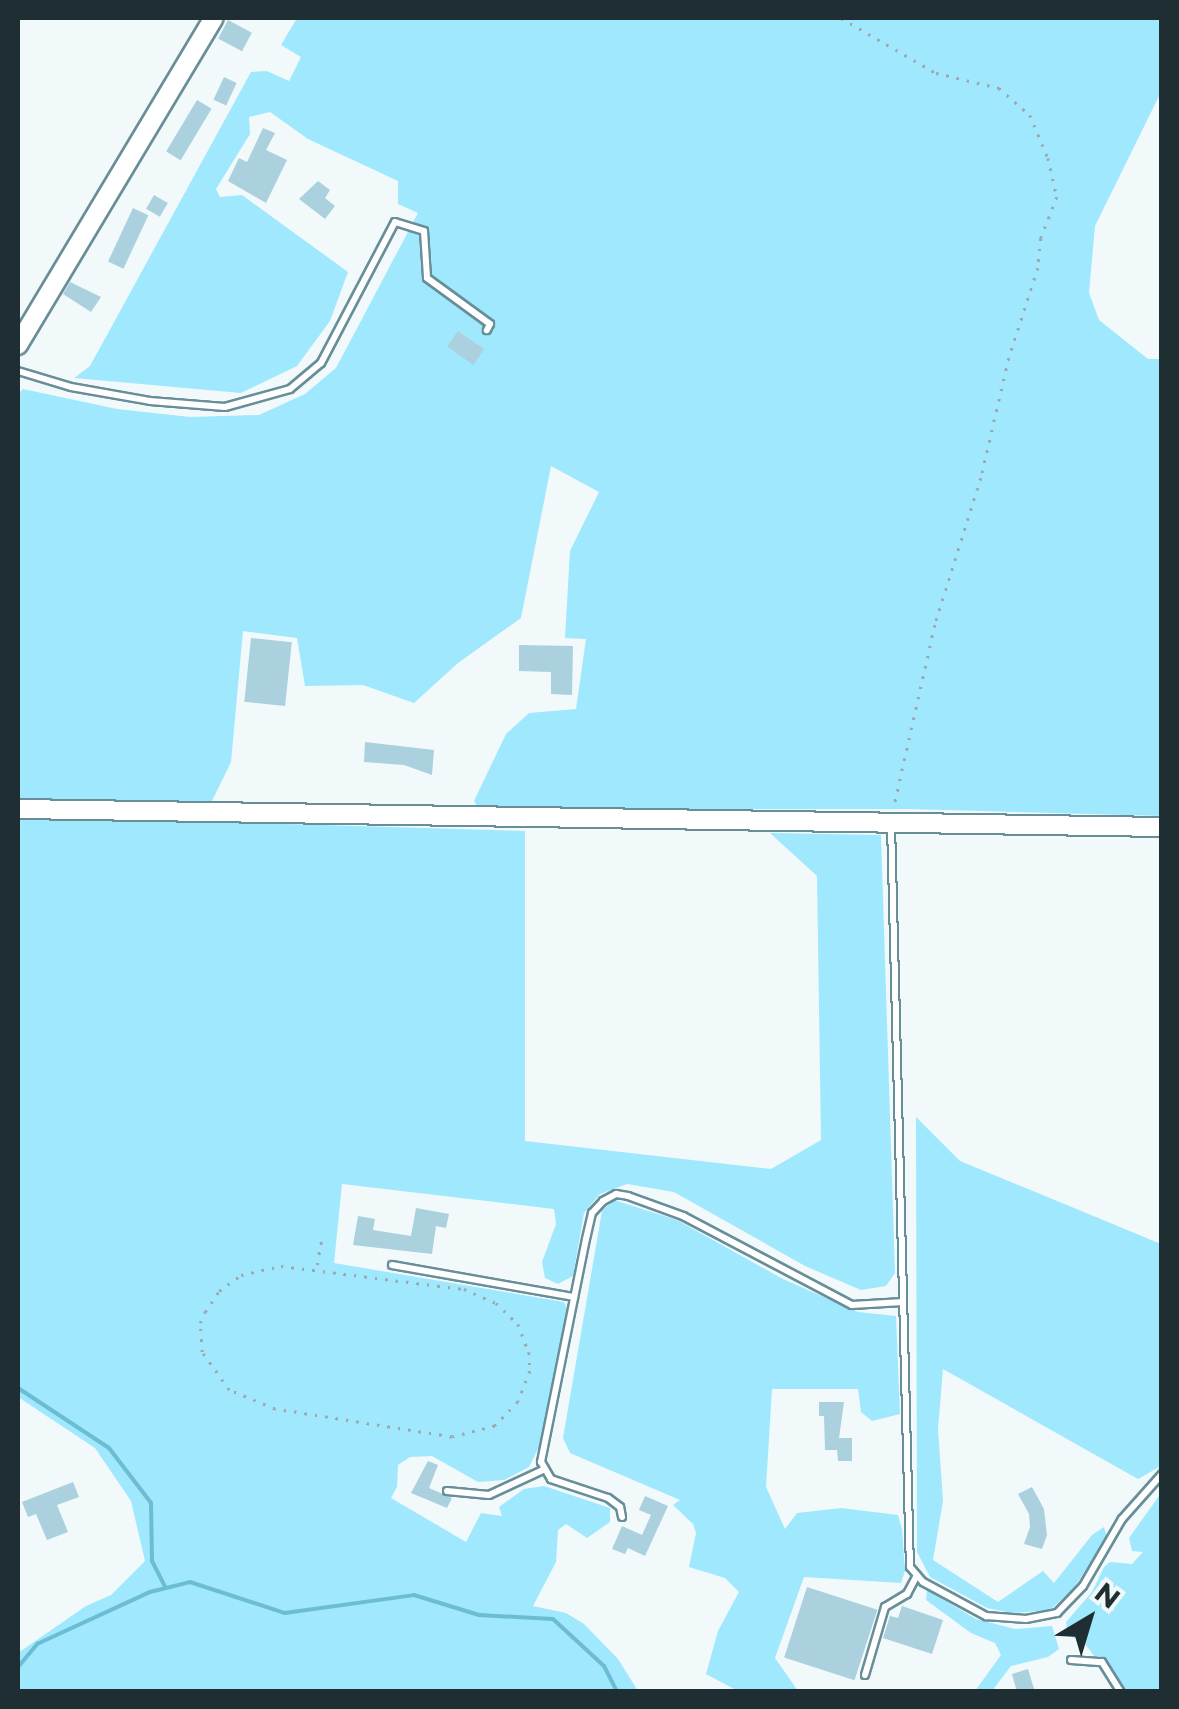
<!DOCTYPE html>
<html>
<head>
<meta charset="utf-8">
<style>
  body { margin:0 }
  #map { position:relative; width:1179px; height:1709px; overflow:hidden; background:#f1f9fb; font-family:Montserrat,sans-serif }
  div>[style] { position:absolute }
  [style*='--x'] { left:calc(var(--x)*1px); top:calc(var(--y)*1px); width:calc(var(--w)*1px); rotate:calc(var(--a)*1deg) }
  .green>* { inset:0; background:#9fe8fd }
  .stream>* { height:4px; margin:-2px; padding:0 2px; transform-origin:2px; border-radius:2px; background:#6cbdd3 }
  .building>* { inset:0; background:#aad1dd; transform-origin:0 0 }
  .path>* { height:2.5px; margin-top:-1.25px; transform-origin:0; background:repeating-linear-gradient(90deg,#9da8ab 0 2.5px,transparent 0 10.5px) }
  .roads { filter:drop-shadow(2px 0 #688e98) drop-shadow(-2px 0 #688e98) drop-shadow(0 2px #688e98) drop-shadow(0 -2px #688e98) }
  .lane>* { height:6px; margin:-3px; padding:0 3px; transform-origin:3px; border-radius:3px; background:#fff }
  .secondary>* { height:18px; margin:-9px; padding:0 9px; transform-origin:9px; border-radius:9px; background:#fff }
  span { translate:-50% -50%; white-space:nowrap; text-align:center; line-height:1.15; -webkit-text-stroke:8px #f1f9fb; paint-order:stroke }
  .frame { position:absolute; inset:0; border:20px solid #1e2e32; pointer-events:none }
  .north { position:absolute; left:1039px; top:1569px; width:100px; height:100px; -webkit-text-stroke:8px #f1f9fb; paint-order:stroke; rotate:38deg; font-size:28px; font-weight:700; line-height:40px; text-align:center; color:#1e2e32 }
  .north::after { content:''; display:block; margin:auto; width:35px; height:45px; background:#1e2e32; clip-path:polygon(50% 0,100% 100%,50% 72%,0 100%) }
</style>
</head>
<body>
<div id="map">
  <div class="green">
    <i style="clip-path:polygon(297px 18px,1161px 18px,1161px 92px,1095px 226px,1089px 293px,1099px 320px,1148px 359px,1161px 359px,1161px 816px,907px 809px,479px 809px,474px 801px,506px 734px,529px 713px,576px 709px,586px 639px,565px 638px,570px 551px,599px 492px,551px 466px,521px 618px,458px 663px,414px 703px,363px 685px,305px 686px,297px 638px,243px 631px,231px 762px,211px 803px,18px 802px,18px 394px,23px 389px,117px 409px,190px 417px,259px 415px,305px 394px,336px 368px,418px 213px,398px 204px,398px 181px,308px 139px,270px 112px,249px 117px,250px 134px,216px 189px,220px 197px,242px 195px,348px 272px,330px 321px,297px 366px,241px 393px,74px 378px,90px 366px,251px 72px,267px 71px,289px 81px,301px 57px,281px 45px)"></i>
    <i style="clip-path:polygon(18px 816px,525px 831px,525px 1141px,771px 1169px,821px 1140px,817px 876px,770px 833px,881px 835px,895px 1273px,886px 1286px,861px 1290px,805px 1266px,674px 1192px,627px 1184px,600px 1194px,584px 1213px,573px 1276px,558px 1284px,545px 1278px,542px 1262px,556px 1224px,554px 1209px,342px 1184px,334px 1263px,564px 1302px,568px 1311px,541px 1443px,529px 1467px,504px 1480px,478px 1482px,432px 1456px,410px 1457px,398px 1465px,397px 1487px,391px 1498px,466px 1542px,481px 1513px,502px 1516px,499px 1507px,524px 1489px,544px 1486px,610px 1508px,610px 1522px,587px 1538px,566px 1524px,558px 1530px,556px 1562px,533px 1606px,566px 1613px,584px 1624px,618px 1659px,638px 1691px,18px 1691px,18px 1653px,86px 1606px,111px 1595px,145px 1561px,131px 1501px,95px 1448px,18px 1397px)"></i>
    <i style="clip-path:polygon(916px 1117px,960px 1161px,1161px 1244px,1161px 1466px,1138px 1479px,943px 1369px,938px 1429px,943px 1501px,933px 1560px,998px 1602px,1043px 1571px,1054px 1583px,1092px 1535px,1104px 1527px,1107px 1537px,1092px 1560px,1074px 1588px,1050px 1610px,1012px 1613px,987px 1608px,930px 1577px,917px 1552px)"></i>
    <i style="clip-path:polygon(614px 1200px,677px 1220px,783px 1279px,858px 1312px,896px 1316px,900px 1414px,872px 1421px,861px 1412px,858px 1389px,772px 1389px,766px 1487px,785px 1529px,797px 1513px,841px 1508px,898px 1515px,902px 1529px,905px 1571px,901px 1583px,804px 1577px,775px 1658px,798px 1691px,738px 1691px,706px 1674px,718px 1631px,739px 1592px,725px 1578px,689px 1567px,696px 1533px,693px 1524px,673px 1505px,680px 1500px,570px 1453px,563px 1438px,602px 1211px)"></i>
    <i style="clip-path:polygon(1161px 1493px,1161px 1691px,1121px 1691px,1082px 1640px,1068px 1636px,1066px 1622px,1092px 1592px,1104px 1567px,1110px 1562px,1132px 1564px,1143px 1552px,1132px 1551px,1129px 1538px)"></i>
    <i style="clip-path:polygon(927px 1590px,976px 1619px,1015px 1629px,1052px 1626px,1059px 1649px,1048px 1657px,1011px 1666px,992px 1691px,975px 1691px,1001px 1655px,995px 1643px,971px 1633px,926px 1600px)"></i>
  </div>
  <div class="stream">
    <i style="--x:18;--y:1388;--w:109;--a:33.4"></i>
    <i style="--x:109;--y:1448;--w:69;--a:52.6"></i>
    <i style="--x:151;--y:1503;--w:58;--a:89"></i>
    <i style="--x:152;--y:1561;--w:29;--a:63"></i>
    <i style="--x:18;--y:1667;--w:30;--a:-50"></i>
    <i style="--x:37;--y:1644;--w:124;--a:-24.7"></i>
    <i style="--x:150;--y:1592;--w:41;--a:-14"></i>
    <i style="--x:190;--y:1582;--w:100;--a:18.1"></i>
    <i style="--x:285;--y:1613;--w:130;--a:-7.9"></i>
    <i style="--x:414;--y:1595;--w:68;--a:17.1"></i>
    <i style="--x:479;--y:1615;--w:74;--a:3.1"></i>
    <i style="--x:553;--y:1619;--w:69;--a:42.7"></i>
    <i style="--x:604;--y:1666;--w:29;--a:63"></i>
  </div>
  <div class="building">
    <i style="left:228px;top:20px;width:27px;height:21px;rotate:28deg"></i>
    <i style="left:224px;top:77px;width:14px;height:25px;rotate:25deg"></i>
    <i style="left:197px;top:100px;width:17px;height:60px;rotate:31deg"></i>
    <i style="clip-path:polygon(263px 128px,275px 133px,266px 150px,287px 160px,266px 203px,228px 181px,239px 158px,247px 162px)"></i>
    <i style="clip-path:polygon(318px 181px,330px 190px,325px 198px,335px 206px,325px 219px,299px 199px)"></i>
    <i style="left:154px;top:195px;width:16px;height:16px;rotate:30deg"></i>
    <i style="left:133px;top:208px;width:17px;height:59px;rotate:25deg"></i>
    <i style="clip-path:polygon(70px 282px,101px 297px,91px 312px,63px 294px)"></i>
    <i style="left:458px;top:331px;width:32px;height:19px;rotate:35deg"></i>
    <i style="left:251px;top:638px;width:41px;height:64px;rotate:6deg"></i>
    <i style="clip-path:polygon(519px 645px,573px 646px,572px 695px,551px 694px,551px 672px,519px 671px)"></i>
    <i style="clip-path:polygon(365px 742px,434px 750px,432px 775px,404px 765px,364px 762px)"></i>
    <i style="clip-path:polygon(416px 1208px,449px 1214px,446px 1228px,436px 1226px,432px 1254px,353px 1245px,358px 1216px,375px 1219px,373px 1230px,411px 1236px)"></i>
    <i style="clip-path:polygon(819px 1402px,844px 1402px,839px 1438px,852px 1438px,852px 1461px,838px 1461px,837px 1450px,825px 1450px,824px 1416px,819px 1416px)"></i>
    <i style="clip-path:polygon(428px 1461px,438px 1465px,429px 1488px,452px 1498px,447px 1508px,411px 1493px)"></i>
    <i style="clip-path:polygon(73px 1482px,79px 1497px,57px 1505px,68px 1532px,47px 1540px,36px 1514px,28px 1517px,22px 1502px)"></i>
    <i style="clip-path:polygon(1032px 1487px,1044px 1509px,1047px 1535px,1042px 1549px,1024px 1544px,1030px 1527px,1029px 1514px,1018px 1494px)"></i>
    <i style="clip-path:polygon(645px 1496px,668px 1506px,645px 1556px,628px 1548px,625px 1554px,612px 1549px,622px 1526px,642px 1535px,651px 1515px,639px 1510px)"></i>
    <i style="left:807px;top:1587px;width:74px;height:74px;rotate:18deg"></i>
    <i style="clip-path:polygon(902px 1606px,943px 1620px,932px 1654px,883px 1638px,890px 1616px,898px 1618px)"></i>
    <i style="clip-path:polygon(1028px 1669px,1035px 1692px,1017px 1692px,1012px 1674px)"></i>
  </div>
  <div class="path">
    <i style="--x:841;--y:18;--w:110;--a:30.1"></i>
    <i style="--x:936;--y:73;--w:65;--a:13.4"></i>
    <i style="--x:999;--y:88;--w:41;--a:41.1"></i>
    <i style="--x:1030;--y:115;--w:47;--a:67.3"></i>
    <i style="--x:1048;--y:158;--w:40;--a:77"></i>
    <i style="--x:1057;--y:197;--w:44;--a:111.3"></i>
    <i style="--x:1041;--y:238;--w:30;--a:96"></i>
    <i style="--x:1038;--y:268;--w:95;--a:107.9"></i>
    <i style="--x:1009;--y:358;--w:123;--a:103.1"></i>
    <i style="--x:981;--y:478;--w:154;--a:107.4"></i>
    <i style="--x:935;--y:625;--w:187;--a:102.7"></i>
    <i style="--x:317;--y:1265;--w:28;--a:-80"></i>
    <i style="--x:281;--y:1266;--w:184;--a:7.2"></i>
    <i style="--x:464;--y:1289;--w:35;--a:24"></i>
    <i style="--x:496;--y:1303;--w:30;--a:44"></i>
    <i style="--x:518;--y:1324;--w:30;--a:69"></i>
    <i style="--x:529;--y:1352;--w:19;--a:87"></i>
    <i style="--x:530;--y:1371;--w:33;--a:111"></i>
    <i style="--x:518;--y:1402;--w:33;--a:134"></i>
    <i style="--x:495;--y:1426;--w:44;--a:165.7"></i>
    <i style="--x:452;--y:1437;--w:179;--a:-171"></i>
    <i style="--x:275;--y:1409;--w:50;--a:-157.6"></i>
    <i style="--x:229;--y:1390;--w:47;--a:-125.4"></i>
    <i style="--x:202;--y:1352;--w:29;--a:-94"></i>
    <i style="--x:200;--y:1323;--w:12;--a:-66"></i>
    <i style="--x:205;--y:1312;--w:25;--a:-56"></i>
    <i style="--x:219;--y:1291;--w:27;--a:-36"></i>
    <i style="--x:241;--y:1275;--w:41;--a:-12.7"></i>
    <i style="--x:853;--y:1692;--w:9;--a:-54"></i>
  </div>
  <div class="roads">
    <div class="lane">
      <i style="--x:18;--y:371;--w:55;--a:16.8"></i>
      <i style="--x:71;--y:387;--w:80;--a:10"></i>
      <i style="--x:150;--y:401;--w:75;--a:4.6"></i>
      <i style="--x:225;--y:407;--w:67;--a:-15.5"></i>
      <i style="--x:290;--y:389;--w:40;--a:-40"></i>
      <i style="--x:321;--y:363;--w:159;--a:-62.3"></i>
      <i style="--x:395;--y:222;--w:30;--a:17"></i>
      <i style="--x:424;--y:231;--w:47;--a:86.3"></i>
      <i style="--x:427;--y:278;--w:78;--a:36.1"></i>
      <i style="--x:490;--y:324;--w:7;--a:117"></i>
      <i style="--x:891;--y:824;--w:743;--a:88.54"></i>
      <i style="--x:910;--y:1567;--w:20;--a:49"></i>
      <i style="--x:923;--y:1582;--w:72;--a:28.4"></i>
      <i style="--x:986;--y:1616;--w:40;--a:4.3"></i>
      <i style="--x:1026;--y:1619;--w:32;--a:-11"></i>
      <i style="--x:1057;--y:1613;--w:37;--a:-46"></i>
      <i style="--x:1083;--y:1586;--w:78;--a:-59.8"></i>
      <i style="--x:1122;--y:1519;--w:60;--a:-48.4"></i>
      <i style="--x:392;--y:1265;--w:185;--a:10"></i>
      <i style="--x:447;--y:1491;--w:42;--a:5.4"></i>
      <i style="--x:489;--y:1495;--w:60;--a:-24.8"></i>
      <i style="--x:622;--y:1517;--w:10;--a:-101"></i>
      <i style="--x:620;--y:1507;--w:15;--a:-143"></i>
      <i style="--x:608;--y:1498;--w:60;--a:-161.6"></i>
      <i style="--x:551;--y:1479;--w:20;--a:-120"></i>
      <i style="--x:541;--y:1462;--w:227;--a:-78.6"></i>
      <i style="--x:586;--y:1239;--w:27;--a:-77"></i>
      <i style="--x:592;--y:1213;--w:16;--a:-47"></i>
      <i style="--x:603;--y:1201;--w:15;--a:-28"></i>
      <i style="--x:616;--y:1194;--w:12;--a:9"></i>
      <i style="--x:628;--y:1196;--w:59;--a:20"></i>
      <i style="--x:683;--y:1216;--w:191;--a:27.8"></i>
      <i style="--x:852;--y:1305;--w:51;--a:-3.4"></i>
      <i style="--x:1071;--y:1660;--w:31;--a:4"></i>
      <i style="--x:1102;--y:1662;--w:36;--a:58"></i>
      <i style="--x:865;--y:1675;--w:71;--a:-73.6"></i>
      <i style="--x:885;--y:1607;--w:26;--a:-31"></i>
      <i style="--x:907;--y:1594;--w:21;--a:-62"></i>
    </div>
    <div class="secondary">
      <i style="--x:18;--y:345;--w:381;--a:-59.1"></i>
      <i style="--x:18;--y:809;--w:1144;--a:0.9"></i>
    </div>
  </div>
  <div class="frame"></div>
  <div class="north">N</div>
</div>
</body>
</html>
